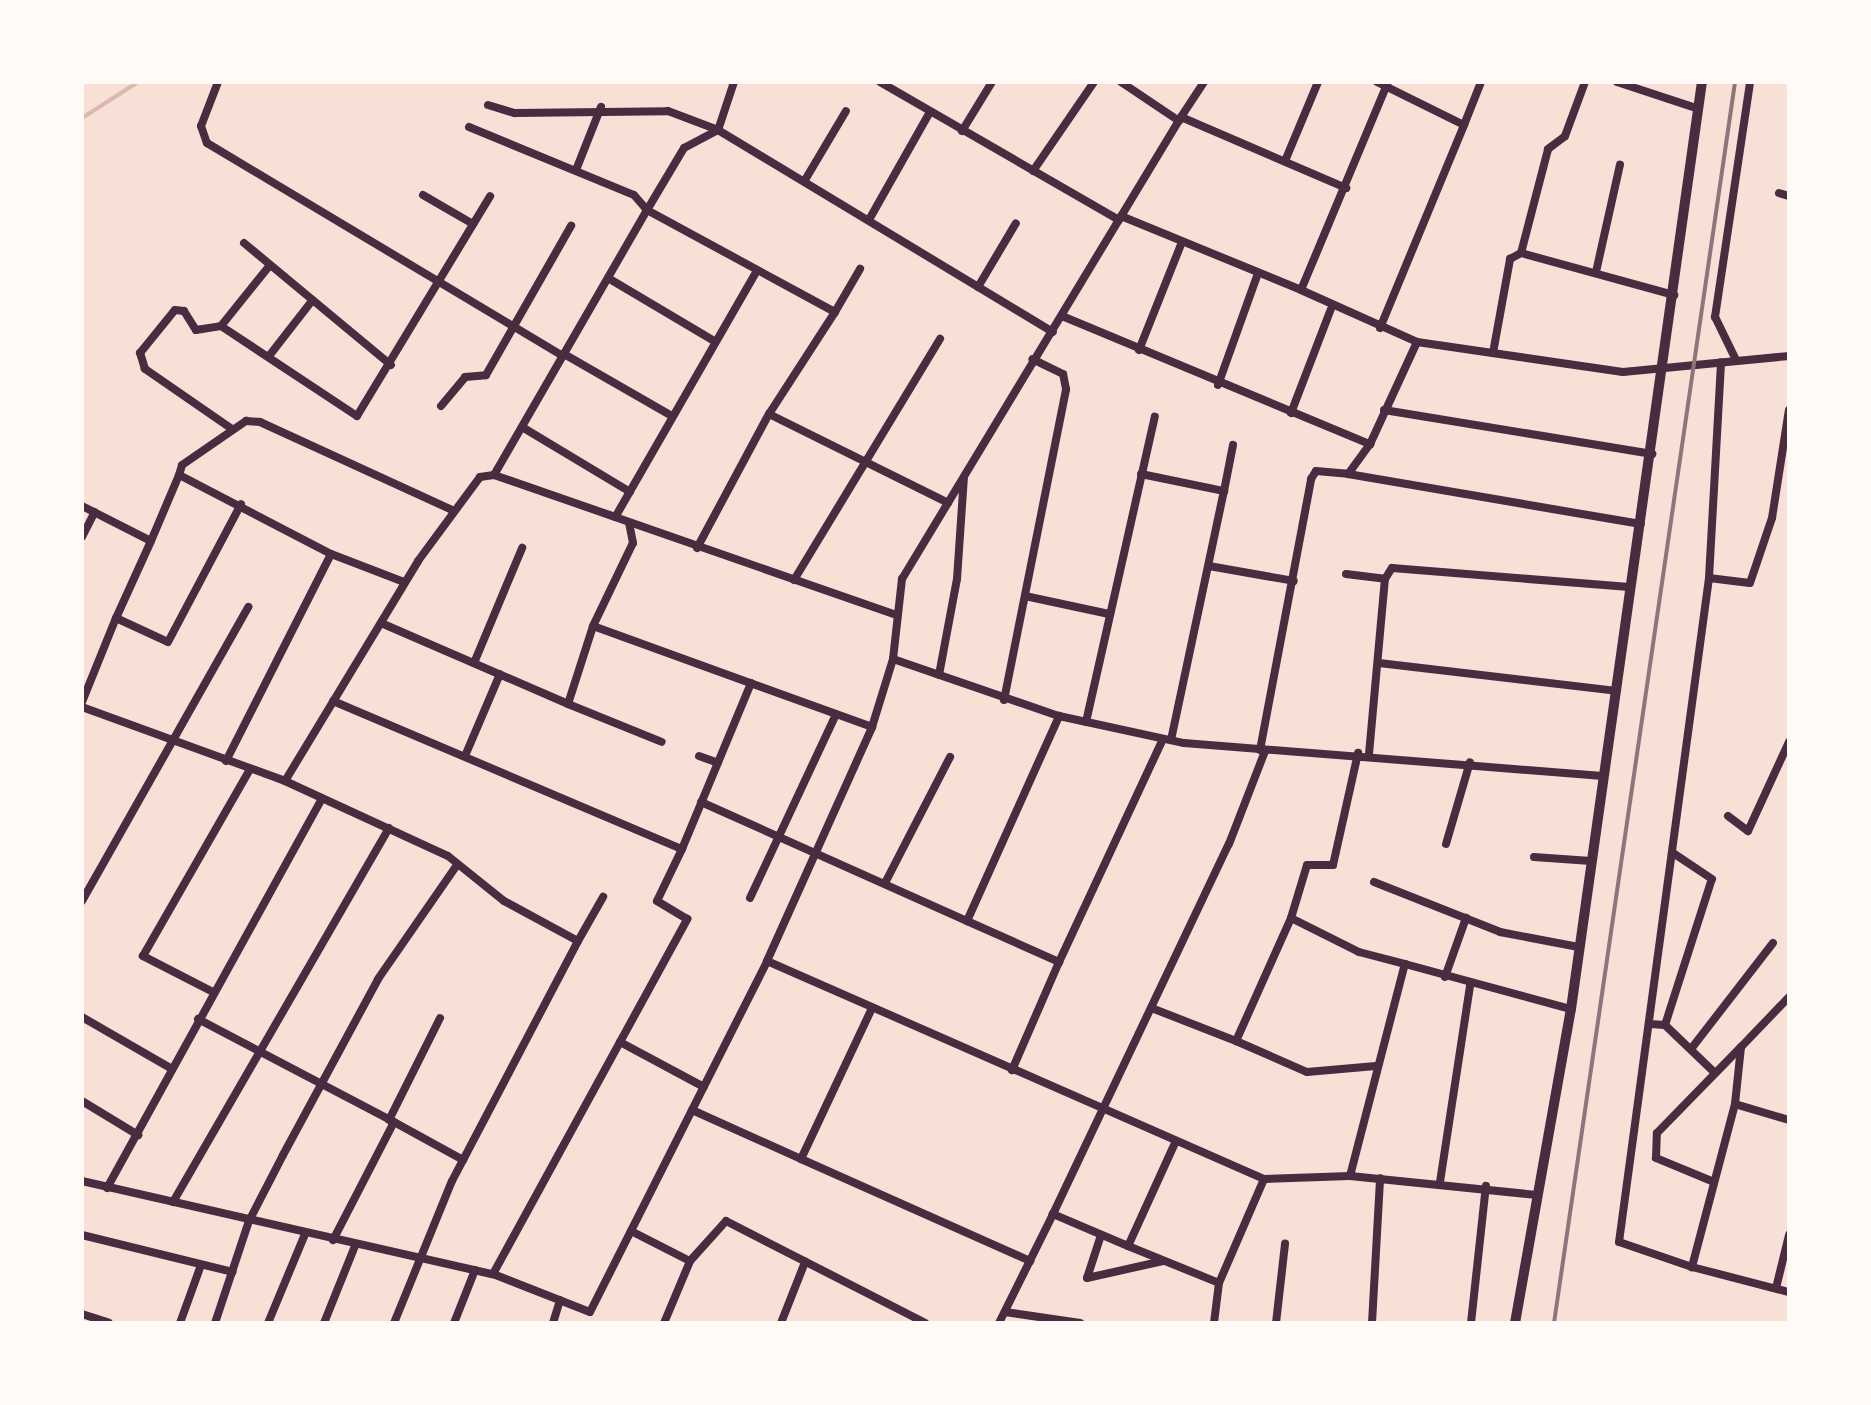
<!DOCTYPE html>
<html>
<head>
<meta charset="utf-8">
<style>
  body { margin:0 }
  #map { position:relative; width:1871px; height:1405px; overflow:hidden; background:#f7e1d7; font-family:"Golos Text",sans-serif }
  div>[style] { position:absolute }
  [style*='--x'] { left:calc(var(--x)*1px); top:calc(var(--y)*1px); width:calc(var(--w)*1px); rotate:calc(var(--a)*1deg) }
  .stream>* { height:4px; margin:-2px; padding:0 2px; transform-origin:2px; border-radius:2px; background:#dcb8b0 }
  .minor>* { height:8px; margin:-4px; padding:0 4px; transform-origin:4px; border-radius:4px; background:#4a2c40 }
  .tertiary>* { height:10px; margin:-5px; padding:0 5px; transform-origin:5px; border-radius:5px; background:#4a2c40 }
  .rail>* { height:4px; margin:-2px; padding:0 2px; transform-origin:2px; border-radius:2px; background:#8f747c }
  span { translate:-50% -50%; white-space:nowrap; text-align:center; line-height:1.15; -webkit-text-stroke:7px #fffaf5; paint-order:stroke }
  .frame { position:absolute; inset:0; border:84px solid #fffaf5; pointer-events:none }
</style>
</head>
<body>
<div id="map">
  <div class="stream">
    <i style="--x:82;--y:118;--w:67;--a:-32.7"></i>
  </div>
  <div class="minor">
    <i style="--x:218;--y:82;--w:47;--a:111.1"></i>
    <i style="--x:201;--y:126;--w:18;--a:71"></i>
    <i style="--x:207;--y:143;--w:415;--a:30.9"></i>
    <i style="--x:734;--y:82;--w:51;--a:108.4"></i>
    <i style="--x:718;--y:130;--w:391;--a:31.1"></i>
    <i style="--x:880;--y:82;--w:276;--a:30"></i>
    <i style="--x:1121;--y:82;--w:70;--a:33.9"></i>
    <i style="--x:1204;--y:82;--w:42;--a:123.3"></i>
    <i style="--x:1181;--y:117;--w:180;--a:23.3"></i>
    <i style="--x:1377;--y:82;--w:97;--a:26.3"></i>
    <i style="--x:1464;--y:125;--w:46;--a:-68.4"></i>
    <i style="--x:1388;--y:82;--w:225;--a:112.7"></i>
    <i style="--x:1301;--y:290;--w:127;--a:24.1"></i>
    <i style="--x:1417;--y:342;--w:208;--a:8.3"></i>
    <i style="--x:1623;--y:372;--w:167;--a:-5.5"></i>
    <i style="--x:1617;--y:82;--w:86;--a:18.2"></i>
    <i style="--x:488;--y:105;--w:28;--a:17"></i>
    <i style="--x:515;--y:113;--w:153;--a:-0.7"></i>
    <i style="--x:668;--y:111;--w:53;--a:20.8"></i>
    <i style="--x:469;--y:127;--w:178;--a:22.4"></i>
    <i style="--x:634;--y:195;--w:20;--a:49"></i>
    <i style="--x:647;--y:210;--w:306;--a:120"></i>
    <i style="--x:494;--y:475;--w:128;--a:19.1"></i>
    <i style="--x:718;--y:130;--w:38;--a:152"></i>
    <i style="--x:684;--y:148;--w:72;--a:120.8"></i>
    <i style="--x:647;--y:210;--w:214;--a:28.5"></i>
    <i style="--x:835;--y:312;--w:121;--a:122.9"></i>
    <i style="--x:769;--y:414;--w:200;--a:26.4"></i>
    <i style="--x:962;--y:131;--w:57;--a:-58.5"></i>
    <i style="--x:1285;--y:161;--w:86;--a:-67.3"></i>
    <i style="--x:576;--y:170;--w:68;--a:-68.4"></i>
    <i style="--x:1033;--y:171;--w:108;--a:-55.6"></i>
    <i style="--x:805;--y:180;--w:80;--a:-59.3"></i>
    <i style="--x:1779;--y:193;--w:10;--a:17"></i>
    <i style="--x:423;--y:195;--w:58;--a:30.1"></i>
    <i style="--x:1121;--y:216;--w:195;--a:22.3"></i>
    <i style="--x:870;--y:218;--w:122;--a:-60.5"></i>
    <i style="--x:244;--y:243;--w:191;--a:39.7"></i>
    <i style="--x:1521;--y:253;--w:159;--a:15.4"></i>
    <i style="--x:1596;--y:272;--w:110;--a:-77.4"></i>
    <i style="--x:755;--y:274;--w:280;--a:119.9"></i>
    <i style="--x:615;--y:517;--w:295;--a:19.2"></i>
    <i style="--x:608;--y:278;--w:123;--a:30.7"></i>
    <i style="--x:978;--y:287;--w:74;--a:-59.3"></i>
    <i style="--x:835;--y:312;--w:50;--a:-59.8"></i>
    <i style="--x:1062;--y:316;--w:334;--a:22.6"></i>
    <i style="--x:221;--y:326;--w:163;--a:33.5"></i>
    <i style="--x:357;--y:416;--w:257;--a:-58.8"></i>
    <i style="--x:1380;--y:328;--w:220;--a:-67.5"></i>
    <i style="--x:1417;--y:342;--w:112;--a:114.7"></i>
    <i style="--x:1370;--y:444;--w:37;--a:126"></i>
    <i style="--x:1348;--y:474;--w:297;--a:9.7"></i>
    <i style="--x:1139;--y:350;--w:116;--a:-68.3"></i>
    <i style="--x:1493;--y:353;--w:96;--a:-79.7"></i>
    <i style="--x:1510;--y:259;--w:13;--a:-29"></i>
    <i style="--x:1521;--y:253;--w:107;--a:-75.4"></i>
    <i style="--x:1548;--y:149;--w:21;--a:-37"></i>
    <i style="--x:1565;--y:136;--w:58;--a:-69.7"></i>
    <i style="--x:564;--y:354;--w:122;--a:29.9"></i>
    <i style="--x:269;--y:356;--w:68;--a:-52.1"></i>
    <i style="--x:1736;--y:360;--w:48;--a:-116"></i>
    <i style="--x:1715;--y:317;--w:238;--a:-81.5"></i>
    <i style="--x:1218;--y:385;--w:119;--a:-70.3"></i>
    <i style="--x:441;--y:406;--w:38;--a:-50"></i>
    <i style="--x:465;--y:377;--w:21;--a:-5"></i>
    <i style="--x:486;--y:375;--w:172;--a:-60.3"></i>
    <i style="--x:1384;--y:410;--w:272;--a:9.3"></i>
    <i style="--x:1291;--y:413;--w:111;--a:-69"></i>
    <i style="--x:522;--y:427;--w:126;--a:31"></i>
    <i style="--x:232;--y:429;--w:106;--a:-145.4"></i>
    <i style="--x:145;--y:369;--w:17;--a:-107"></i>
    <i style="--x:140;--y:353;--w:55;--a:-50.9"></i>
    <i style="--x:175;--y:310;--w:9;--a:6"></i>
    <i style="--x:184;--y:311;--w:22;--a:58"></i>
    <i style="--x:196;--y:330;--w:25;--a:-9"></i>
    <i style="--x:221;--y:326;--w:78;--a:-51.2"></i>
    <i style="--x:1141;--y:474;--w:85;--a:11.6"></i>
    <i style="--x:1224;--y:491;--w:47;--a:-78.9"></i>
    <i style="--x:82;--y:506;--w:77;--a:26.9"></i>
    <i style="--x:151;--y:541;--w:85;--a:114.4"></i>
    <i style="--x:82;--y:537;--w:28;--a:-63"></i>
    <i style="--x:151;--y:541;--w:72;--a:-67"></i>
    <i style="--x:697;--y:548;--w:152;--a:-61.8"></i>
    <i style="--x:1209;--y:566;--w:86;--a:10"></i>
    <i style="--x:1346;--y:574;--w:39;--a:7"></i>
    <i style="--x:1709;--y:578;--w:41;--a:7"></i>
    <i style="--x:1750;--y:583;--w:69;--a:-71.3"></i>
    <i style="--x:1772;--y:518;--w:109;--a:-81.1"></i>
    <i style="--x:794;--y:580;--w:282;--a:-58.8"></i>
    <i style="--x:404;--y:582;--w:78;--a:-159"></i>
    <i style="--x:331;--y:554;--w:171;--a:-152.5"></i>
    <i style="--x:179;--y:475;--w:10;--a:-73"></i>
    <i style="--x:182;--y:465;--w:78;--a:-34.5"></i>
    <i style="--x:246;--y:421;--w:14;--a:4"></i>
    <i style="--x:260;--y:422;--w:211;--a:24.6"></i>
    <i style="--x:1025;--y:596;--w:86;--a:12.1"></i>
    <i style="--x:381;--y:623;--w:204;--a:23.4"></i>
    <i style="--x:568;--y:704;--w:82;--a:-72.2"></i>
    <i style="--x:593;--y:626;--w:92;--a:-64.3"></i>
    <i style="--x:633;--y:543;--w:20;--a:-101"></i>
    <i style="--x:593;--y:626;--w:297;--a:19.9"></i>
    <i style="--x:893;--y:659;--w:176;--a:19"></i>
    <i style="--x:1059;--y:716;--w:128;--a:12.2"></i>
    <i style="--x:1184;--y:743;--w:420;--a:4.5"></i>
    <i style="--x:474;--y:663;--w:125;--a:-67.3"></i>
    <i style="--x:1379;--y:663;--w:239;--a:6.7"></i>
    <i style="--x:939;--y:675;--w:98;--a:-79.4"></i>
    <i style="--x:957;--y:579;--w:102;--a:-86.1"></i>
    <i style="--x:1004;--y:700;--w:317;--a:-78.7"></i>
    <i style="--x:1066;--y:389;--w:15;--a:-101"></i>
    <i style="--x:1063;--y:374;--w:34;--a:-154"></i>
    <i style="--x:333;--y:701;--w:379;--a:23"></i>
    <i style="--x:682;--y:849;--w:180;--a:-67.4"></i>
    <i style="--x:82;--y:702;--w:91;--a:-68"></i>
    <i style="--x:116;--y:618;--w:57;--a:24.8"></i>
    <i style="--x:168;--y:642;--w:156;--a:-62.1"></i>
    <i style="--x:568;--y:704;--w:101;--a:22"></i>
    <i style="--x:82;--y:707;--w:216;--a:20"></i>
    <i style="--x:285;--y:781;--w:257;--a:-58.8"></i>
    <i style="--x:418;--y:561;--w:104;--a:-53.6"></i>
    <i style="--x:480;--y:477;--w:14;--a:-8"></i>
    <i style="--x:1086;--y:722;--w:313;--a:-77.3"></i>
    <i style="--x:1171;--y:740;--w:255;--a:-78"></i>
    <i style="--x:1260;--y:750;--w:276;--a:-79.3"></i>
    <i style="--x:1311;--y:479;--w:9;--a:-58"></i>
    <i style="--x:1316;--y:471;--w:32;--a:5"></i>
    <i style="--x:1369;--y:754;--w:176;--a:-84.8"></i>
    <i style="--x:1385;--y:579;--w:13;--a:-58"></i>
    <i style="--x:1392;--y:568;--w:238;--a:4.6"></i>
    <i style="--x:465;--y:756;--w:89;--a:-66.9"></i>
    <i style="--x:699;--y:756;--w:20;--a:20"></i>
    <i style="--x:226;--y:761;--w:232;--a:-63.1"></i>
    <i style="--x:285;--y:781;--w:179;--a:24.7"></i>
    <i style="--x:448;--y:856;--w:72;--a:38.8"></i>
    <i style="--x:504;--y:901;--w:84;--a:28.4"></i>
    <i style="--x:578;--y:941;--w:51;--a:-60.4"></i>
    <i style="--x:701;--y:802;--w:291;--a:24.1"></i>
    <i style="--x:967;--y:921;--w:225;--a:-65.8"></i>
    <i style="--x:1728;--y:816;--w:25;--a:37"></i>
    <i style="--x:1748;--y:831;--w:98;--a:-65.3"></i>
    <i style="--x:1446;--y:844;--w:85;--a:-73.7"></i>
    <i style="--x:1534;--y:857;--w:57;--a:4"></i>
    <i style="--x:1374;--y:882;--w:136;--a:21.6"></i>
    <i style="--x:1500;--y:932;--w:80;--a:10.8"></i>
    <i style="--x:885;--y:883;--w:142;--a:-62.7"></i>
    <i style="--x:750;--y:898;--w:203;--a:-64.9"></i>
    <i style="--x:82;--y:901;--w:338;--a:-60.5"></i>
    <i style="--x:1291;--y:918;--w:55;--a:-73.2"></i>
    <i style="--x:1307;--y:865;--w:26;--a:0"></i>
    <i style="--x:1333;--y:865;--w:115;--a:-77.4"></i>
    <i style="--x:967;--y:921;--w:101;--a:24"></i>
    <i style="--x:1059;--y:962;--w:118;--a:113.5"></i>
    <i style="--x:767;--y:961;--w:543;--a:23.68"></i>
    <i style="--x:1264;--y:1179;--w:86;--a:-2"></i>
    <i style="--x:1350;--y:1176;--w:188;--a:5.8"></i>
    <i style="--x:1059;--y:962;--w:246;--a:-65"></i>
    <i style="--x:1445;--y:977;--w:63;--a:-70.4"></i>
    <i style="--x:213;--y:992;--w:79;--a:-152.8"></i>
    <i style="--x:143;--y:956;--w:215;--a:-60.2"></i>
    <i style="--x:1154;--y:1009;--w:88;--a:21.3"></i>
    <i style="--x:1236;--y:1041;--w:135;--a:-65.9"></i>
    <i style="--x:1291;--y:918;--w:76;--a:26.6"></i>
    <i style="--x:1359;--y:952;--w:48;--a:14.6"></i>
    <i style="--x:82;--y:1017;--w:104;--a:30"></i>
    <i style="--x:198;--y:1019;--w:221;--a:27.7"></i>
    <i style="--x:394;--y:1122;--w:133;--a:117.3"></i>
    <i style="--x:1650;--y:1024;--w:15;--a:4"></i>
    <i style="--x:1665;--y:1025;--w:68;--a:43.8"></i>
    <i style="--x:1665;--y:1025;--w:153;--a:-72.2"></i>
    <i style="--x:1712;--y:879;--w:47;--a:-146.3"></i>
    <i style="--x:1236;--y:1041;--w:77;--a:23.6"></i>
    <i style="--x:1307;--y:1072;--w:69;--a:-5"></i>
    <i style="--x:620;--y:1042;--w:95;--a:28.2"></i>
    <i style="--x:1691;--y:1049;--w:134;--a:-52.3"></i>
    <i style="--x:82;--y:1101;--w:66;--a:31.3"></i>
    <i style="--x:1735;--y:1104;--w:57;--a:-84"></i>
    <i style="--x:1741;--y:1047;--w:69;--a:-46.2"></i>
    <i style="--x:692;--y:1110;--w:120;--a:24.2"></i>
    <i style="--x:801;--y:1159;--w:167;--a:-64.8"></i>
    <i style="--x:389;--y:1120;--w:114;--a:-63.4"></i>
    <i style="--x:1789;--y:1120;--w:56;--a:-163.5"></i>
    <i style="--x:1735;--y:1104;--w:169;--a:104.8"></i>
    <i style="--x:1692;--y:1267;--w:100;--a:14.5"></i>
    <i style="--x:394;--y:1122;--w:79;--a:28.8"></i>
    <i style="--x:1175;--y:1143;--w:113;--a:114.5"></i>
    <i style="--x:1128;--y:1246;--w:82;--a:-156.9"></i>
    <i style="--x:1053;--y:1214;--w:410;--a:-64.6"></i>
    <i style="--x:1229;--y:844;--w:100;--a:-68.8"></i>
    <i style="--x:801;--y:1159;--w:251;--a:24"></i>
    <i style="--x:1350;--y:1176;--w:219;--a:-75.5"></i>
    <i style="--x:1405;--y:964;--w:172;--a:15.2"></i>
    <i style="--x:82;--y:1181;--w:421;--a:12.8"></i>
    <i style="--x:493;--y:1274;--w:104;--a:21.4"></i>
    <i style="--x:590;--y:1312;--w:393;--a:-63.2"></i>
    <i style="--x:767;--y:961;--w:256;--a:-65.8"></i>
    <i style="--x:872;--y:727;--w:71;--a:-72.8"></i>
    <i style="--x:893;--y:659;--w:81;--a:-83.6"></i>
    <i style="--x:902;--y:579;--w:540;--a:-58.87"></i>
    <i style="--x:1440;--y:1182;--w:199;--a:-81.3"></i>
    <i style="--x:1714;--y:1182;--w:63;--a:-157.5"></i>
    <i style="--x:1656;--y:1158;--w:25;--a:-88"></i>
    <i style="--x:1657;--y:1133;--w:120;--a:-45.7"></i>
    <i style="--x:107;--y:1188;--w:445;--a:-61.1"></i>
    <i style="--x:173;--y:1202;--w:432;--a:-60"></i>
    <i style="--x:631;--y:1231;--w:66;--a:27"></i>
    <i style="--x:82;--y:1235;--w:155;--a:13.8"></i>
    <i style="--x:1101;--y:1235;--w:45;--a:108"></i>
    <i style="--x:1087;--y:1278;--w:78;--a:-12.6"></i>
    <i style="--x:1128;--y:1246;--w:98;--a:22.1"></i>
    <i style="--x:1219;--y:1283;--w:113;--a:-66.6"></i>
    <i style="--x:1692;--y:1267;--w:77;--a:-161.1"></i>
    <i style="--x:1619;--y:1242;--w:670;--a:-82.28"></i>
    <i style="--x:1709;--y:578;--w:216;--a:-86.8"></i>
    <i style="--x:493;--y:1274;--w:405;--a:-61.3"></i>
    <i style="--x:687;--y:919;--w:35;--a:-149"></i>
    <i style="--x:657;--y:901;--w:58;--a:-64.3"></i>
    <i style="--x:1776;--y:1288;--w:55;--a:-76.2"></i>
    <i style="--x:1005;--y:1312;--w:76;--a:8.3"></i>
    <i style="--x:82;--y:1314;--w:28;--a:18"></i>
    <i style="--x:180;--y:1323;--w:62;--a:-70.1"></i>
    <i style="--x:215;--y:1323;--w:108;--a:-71.6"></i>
    <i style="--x:249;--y:1221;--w:74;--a:-62.7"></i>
    <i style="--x:283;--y:1155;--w:200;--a:-61.6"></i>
    <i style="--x:378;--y:979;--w:139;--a:-55.3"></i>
    <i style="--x:268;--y:1323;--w:96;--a:-67.4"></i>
    <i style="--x:324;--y:1323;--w:83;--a:-68.1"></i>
    <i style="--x:394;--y:1323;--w:153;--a:-67.8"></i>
    <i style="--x:452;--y:1181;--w:271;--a:-62.3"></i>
    <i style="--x:454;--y:1323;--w:57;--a:-68.4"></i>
    <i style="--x:553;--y:1323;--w:24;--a:-73"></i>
    <i style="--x:664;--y:1323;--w:67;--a:-67.2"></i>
    <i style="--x:690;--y:1261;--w:54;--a:-48"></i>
    <i style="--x:726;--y:1221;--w:224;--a:27.1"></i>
    <i style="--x:781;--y:1323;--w:66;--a:-68.5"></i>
    <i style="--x:999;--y:1323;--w:122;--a:-63.6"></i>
    <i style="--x:1214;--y:1323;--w:40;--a:-82.9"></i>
    <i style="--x:1276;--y:1323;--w:80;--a:-83.5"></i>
    <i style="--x:1372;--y:1323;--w:145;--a:-86.8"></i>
    <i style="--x:1471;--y:1323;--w:138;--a:-83.8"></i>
  </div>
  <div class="tertiary">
    <i style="--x:1515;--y:1323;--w:319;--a:-79.9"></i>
    <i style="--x:1571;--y:1009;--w:936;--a:-81.96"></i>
  </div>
  <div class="rail">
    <i style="--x:1554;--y:1323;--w:1254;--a:-81.7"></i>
  </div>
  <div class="frame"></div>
</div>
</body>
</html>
